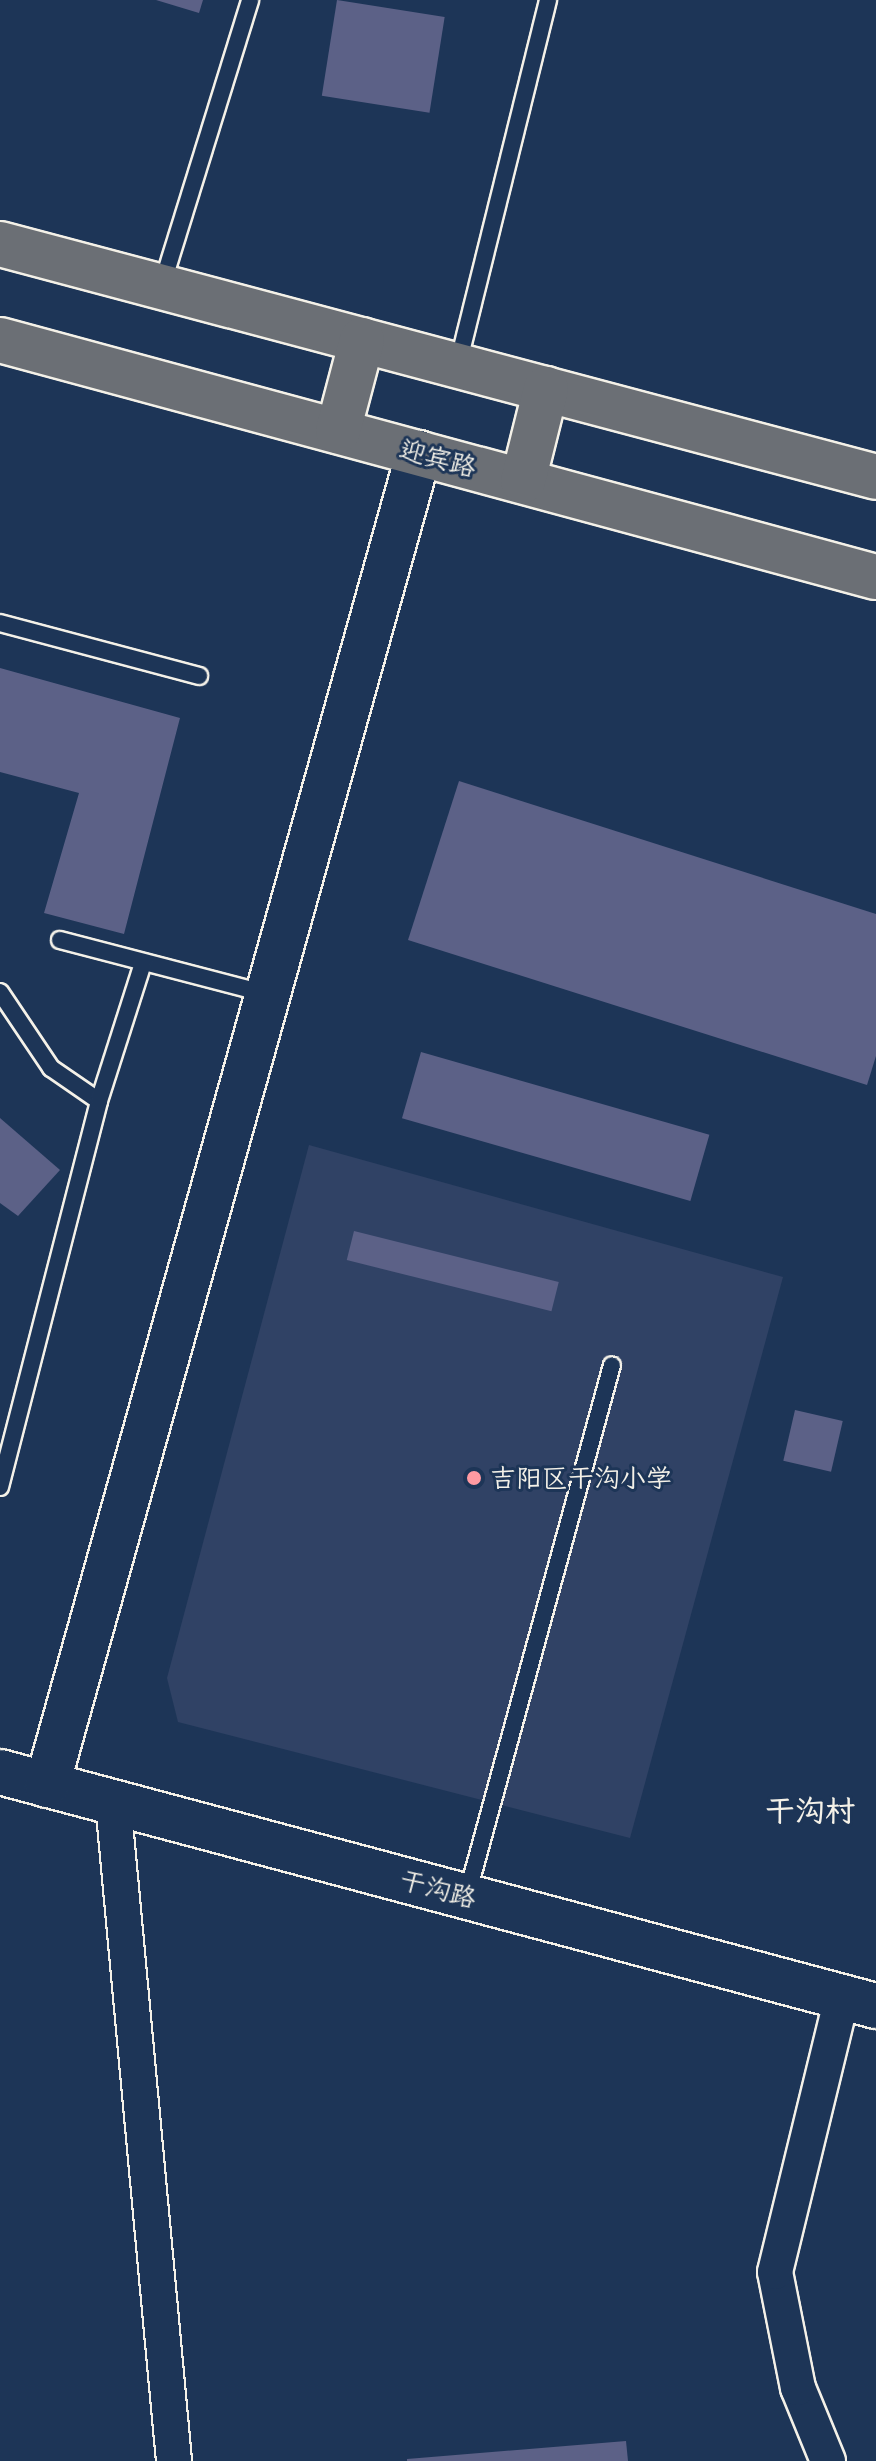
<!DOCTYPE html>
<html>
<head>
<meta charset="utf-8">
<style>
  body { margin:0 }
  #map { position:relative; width:876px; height:2461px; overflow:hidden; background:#1d3557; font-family:Mali,"LXGW WenKai TC",sans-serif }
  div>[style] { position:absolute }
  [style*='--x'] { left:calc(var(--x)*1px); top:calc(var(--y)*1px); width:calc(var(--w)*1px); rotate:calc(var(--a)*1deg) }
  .built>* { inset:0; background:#304265 }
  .building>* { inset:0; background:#5c6187; transform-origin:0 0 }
  .roads { filter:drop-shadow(2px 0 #f4f1e8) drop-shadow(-2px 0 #f4f1e8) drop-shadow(0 2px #f4f1e8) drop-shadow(0 -2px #f4f1e8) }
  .lane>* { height:16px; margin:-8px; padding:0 8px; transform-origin:8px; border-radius:8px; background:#1d3557 }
  .street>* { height:34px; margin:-17px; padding:0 17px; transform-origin:17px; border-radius:17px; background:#1d3557 }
  .secondary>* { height:44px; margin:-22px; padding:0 22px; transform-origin:22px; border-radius:22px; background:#1d3557 }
  .highway>* { height:44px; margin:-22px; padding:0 22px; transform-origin:22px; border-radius:22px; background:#6b6f75 }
  .dots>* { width:22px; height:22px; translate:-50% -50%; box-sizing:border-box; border:4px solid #1d3557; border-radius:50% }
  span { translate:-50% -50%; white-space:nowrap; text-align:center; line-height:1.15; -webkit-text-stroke:6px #1d3557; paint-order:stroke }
  .street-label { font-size:26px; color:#f4f1e8 }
  .poi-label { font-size:26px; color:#f4f1e8 }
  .left { translate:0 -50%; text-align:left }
  .quarter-label { font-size:30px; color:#f4f1e8; font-weight:700 }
</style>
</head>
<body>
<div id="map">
  <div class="built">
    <i style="clip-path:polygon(309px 1145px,783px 1277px,630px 1838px,178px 1722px,167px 1678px)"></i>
  </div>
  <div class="building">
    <i style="clip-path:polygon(156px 0,203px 0,199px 13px)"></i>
    <i style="left:337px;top:0;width:109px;height:97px;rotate:9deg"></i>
    <i style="clip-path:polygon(0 668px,180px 718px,124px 934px,44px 913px,79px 793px,0 772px)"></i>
    <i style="clip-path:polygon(459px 781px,876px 914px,876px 1056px,867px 1085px,408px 940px)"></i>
    <i style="left:421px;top:1052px;width:300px;height:69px;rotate:16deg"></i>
    <i style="clip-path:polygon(0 1118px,60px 1170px,18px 1216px,0 1203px)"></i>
    <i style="left:354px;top:1231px;width:211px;height:30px;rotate:14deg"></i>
    <i style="left:795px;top:1410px;width:49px;height:52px;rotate:13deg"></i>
    <i style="clip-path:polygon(626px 2441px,628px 2461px,407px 2461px,407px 2459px)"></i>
  </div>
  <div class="roads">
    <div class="lane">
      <i style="--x:162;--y:285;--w:298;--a:-72.8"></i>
      <i style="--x:458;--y:364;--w:375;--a:-76.1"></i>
      <i style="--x:0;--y:623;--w:206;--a:14.9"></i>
      <i style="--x:60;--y:940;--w:214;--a:14.6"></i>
      <i style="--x:0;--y:992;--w:92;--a:56.1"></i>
      <i style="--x:51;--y:1068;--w:58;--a:34.5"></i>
      <i style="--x:0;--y:1487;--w:398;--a:-75.6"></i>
      <i style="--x:99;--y:1101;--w:145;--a:-72.3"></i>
      <i style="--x:467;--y:1895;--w:549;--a:-74.7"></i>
    </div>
    <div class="street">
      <i style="--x:113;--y:1802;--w:662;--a:84.71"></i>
      <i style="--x:828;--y:2461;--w:79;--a:-112.3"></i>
      <i style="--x:798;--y:2388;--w:118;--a:-101.2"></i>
      <i style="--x:775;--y:2272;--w:283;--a:-76.3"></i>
    </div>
    <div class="secondary">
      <i style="--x:0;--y:1772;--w:907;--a:14.96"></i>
      <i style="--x:47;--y:1785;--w:1383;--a:-74.4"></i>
    </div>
    <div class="highway">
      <i style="--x:0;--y:244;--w:906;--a:14.89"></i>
      <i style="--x:0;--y:340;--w:907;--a:15.14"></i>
      <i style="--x:338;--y:431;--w:94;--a:-75.2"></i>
      <i style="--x:523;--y:481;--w:95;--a:-76"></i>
    </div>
  </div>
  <div class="dots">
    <i style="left:474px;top:1478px;background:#ff9aa2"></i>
  </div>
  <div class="street-label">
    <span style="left:438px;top:458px;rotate:15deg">迎宾路</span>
    <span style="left:438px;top:1889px;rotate:15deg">干沟路</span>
  </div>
  <div class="poi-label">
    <span class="left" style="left:490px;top:1478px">吉阳区干沟小学</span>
  </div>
  <div class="quarter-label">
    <span style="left:810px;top:1809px">干沟村</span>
  </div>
</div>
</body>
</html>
